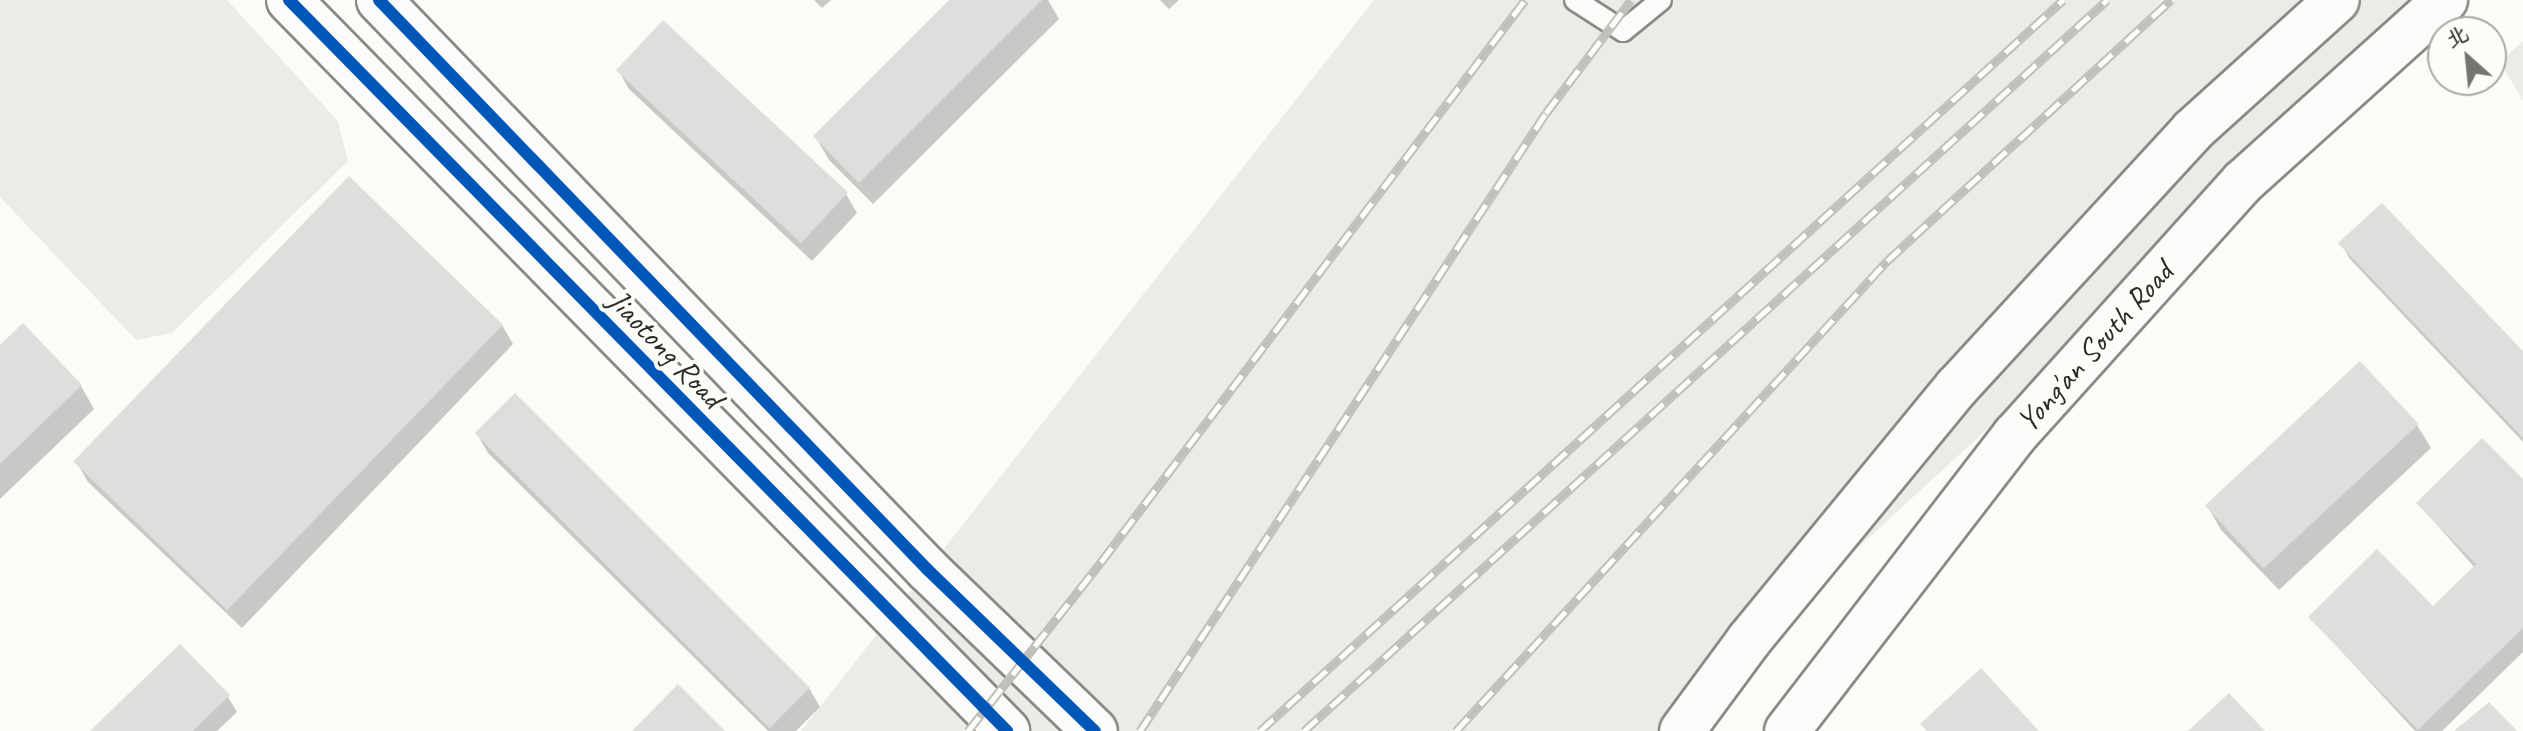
<!DOCTYPE html>
<html>
<head>
<meta charset="utf-8">
<style>
  body { margin:0 }
  #map { position:relative; width:2523px; height:731px; overflow:hidden; background:#fcfbf8; font-family:Caveat,"LXGW WenKai TC",sans-serif }
  div>[style] { position:absolute }
  [style*='--x'] { left:calc(var(--x)*1px); top:calc(var(--y)*1px); width:calc(var(--w)*1px); rotate:calc(var(--a)*1deg) }
  .built>* { inset:0; background:#ecebe7 }
  .green>* { inset:0; background:#ecebe8 }
  .shadow>* { inset:0; background:#0003 }
  .building>* { inset:0; background:#dfdedc; transform-origin:0 0 }
  .roads { filter:drop-shadow(2px 0 #898987) drop-shadow(-2px 0 #898987) drop-shadow(0 2px #898987) drop-shadow(0 -2px #898987) }
  .lane>* { height:20px; margin:-10px; padding:0 10px; transform-origin:10px; border-radius:10px; background:#fbfbf9 }
  .primary>* { height:44px; margin:-22px; padding:0 22px; transform-origin:22px; border-radius:22px; background:#fbfbf9 }
  .rail>* { height:9px; margin-top:-4.5px; transform-origin:0; background:repeating-linear-gradient(90deg,#fdfcf7 0 18px,#c0bfbc 0 36px); box-sizing:border-box; border-block:2px solid #c0bfbc }
  .cycleway>* { height:12px; margin:-6px; padding:0 6px; transform-origin:6px; border-radius:6px; background:#0057b8 }
  span { translate:-50% -50%; white-space:nowrap; text-align:center; line-height:1.15; -webkit-text-stroke:8px #fdfcf7; paint-order:stroke }
  .street-label { font-size:32px; color:#2b2b2b }
  .north { position:absolute; left:2427px; top:16px; width:80px; height:80px; box-sizing:border-box; background:#fdfcf7; border:2px solid #a9a8a5; border-radius:50%; rotate:333deg; font-size:22px; font-weight:700; line-height:32px; text-align:center; color:#2b2b2b }
  .north::after { content:''; display:block; margin:auto; width:28px; height:36px; background:#747473; clip-path:polygon(50% 0,100% 100%,50% 72%,0 100%) }
</style>
</head>
<body>
<div id="map">
  <div class="built">
    <i style="clip-path:polygon(1374px 0,2455px 0,1658px 731px,801px 731px)"></i>
    <i style="clip-path:polygon(2523px 41px,2523px 101px,2500px 62px)"></i>
  </div>
  <div class="green">
    <i style="clip-path:polygon(0 0,227px 0,338px 121px,348px 161px,172px 333px,136px 340px,0 197px)"></i>
  </div>
  <div class="shadow">
    <i style="clip-path:polygon(814px 0,831px 0,822px 8px)"></i>
    <i style="clip-path:polygon(952px 0,1048px 0,1059px 19px,873px 204px,829px 160px,815px 136px)"></i>
    <i style="clip-path:polygon(1160px 0,1179px 0,1169px 9px)"></i>
    <i style="clip-path:polygon(618px 70px,846px 194px,857px 213px,812px 261px,629px 89px)"></i>
    <i style="clip-path:polygon(2341px 244px,2523px 354px,2523px 442px,2350px 259px)"></i>
    <i style="clip-path:polygon(502px 325px,513px 344px,242px 628px,88px 482px,77px 463px)"></i>
    <i style="clip-path:polygon(0 348px,81px 386px,94px 409px,0 499px)"></i>
    <i style="clip-path:polygon(2417px 425px,2431px 448px,2279px 590px,2221px 530px,2208px 507px)"></i>
    <i style="clip-path:polygon(477px 434px,809px 688px,820px 707px,796px 731px,768px 731px,488px 453px)"></i>
    <i style="clip-path:polygon(2523px 482px,2523px 652px,2442px 731px,2415px 731px,2310px 617px,2432px 609px,2475px 568px,2418px 503px)"></i>
    <i style="clip-path:polygon(228px 697px,237px 712px,217px 731px,93px 731px)"></i>
  </div>
  <div class="building">
    <i style="clip-path:polygon(949px 0,1042px 0,859px 183px,813px 136px)"></i>
    <i style="left:663px;top:20px;width:253px;height:69px;rotate:43deg"></i>
    <i style="left:349px;top:176px;width:214px;height:397px;rotate:44deg"></i>
    <i style="clip-path:polygon(2382px 203px,2523px 351px,2523px 438px,2338px 243px)"></i>
    <i style="clip-path:polygon(23px 323px,82px 385px,0 464px,0 345px)"></i>
    <i style="left:2360px;top:361px;width:86px;height:212px;rotate:47deg"></i>
    <i style="left:515px;top:393px;width:417px;height:57px;rotate:45deg"></i>
    <i style="clip-path:polygon(2482px 438px,2523px 479px,2523px 628px,2418px 730px,2308px 617px,2377px 549px,2433px 606px,2476px 564px,2416px 503px)"></i>
    <i style="clip-path:polygon(180px 644px,230px 695px,193px 731px,90px 731px)"></i>
    <i style="clip-path:polygon(1981px 668px,2039px 731px,1927px 731px,1920px 724px)"></i>
    <i style="clip-path:polygon(678px 684px,725px 731px,632px 731px)"></i>
    <i style="clip-path:polygon(2229px 693px,2265px 731px,2188px 731px)"></i>
    <i style="clip-path:polygon(2489px 702px,2517px 731px,2454px 731px)"></i>
  </div>
  <div class="roads">
    <div class="lane">
      <i style="--x:1575;--y:0;--w:57;--a:32.9"></i>
      <i style="--x:1623;--y:31;--w:49;--a:-39.2"></i>
    </div>
    <div class="primary">
      <i style="--x:289;--y:0;--w:1025;--a:45.51"></i>
      <i style="--x:379;--y:0;--w:791;--a:46.08"></i>
      <i style="--x:928;--y:570;--w:232;--a:44"></i>
      <i style="--x:1682;--y:731;--w:113;--a:-53.6"></i>
      <i style="--x:1749;--y:640;--w:328;--a:-50.6"></i>
      <i style="--x:1957;--y:387;--w:348;--a:-47.4"></i>
      <i style="--x:2192;--y:131;--w:195;--a:-42.1"></i>
      <i style="--x:1787;--y:731;--w:374;--a:-52.4"></i>
      <i style="--x:2015;--y:435;--w:341;--a:-48"></i>
      <i style="--x:2243;--y:182;--w:272;--a:-42"></i>
    </div>
  </div>
  <div class="rail">
    <i style="--x:968;--y:731;--w:215;--a:-51.8"></i>
    <i style="--x:1101;--y:562;--w:704;--a:-52.97"></i>
    <i style="--x:1140;--y:731;--w:739;--a:-56.7"></i>
    <i style="--x:1546;--y:113;--w:141;--a:-53"></i>
    <i style="--x:1260;--y:731;--w:1086;--a:-42.31"></i>
    <i style="--x:1304;--y:731;--w:1086;--a:-42.31"></i>
    <i style="--x:1456;--y:731;--w:638;--a:-47.48"></i>
    <i style="--x:1887;--y:261;--w:386;--a:-42.6"></i>
  </div>
  <div class="cycleway">
    <i style="--x:289;--y:0;--w:1025;--a:45.51"></i>
    <i style="--x:379;--y:0;--w:791;--a:46.08"></i>
    <i style="--x:928;--y:570;--w:232;--a:44"></i>
  </div>
  <div class="street-label">
    <span style="left:2095px;top:347px;rotate:-48deg">Yong'an South Road</span>
    <span style="left:665px;top:349px;rotate:46deg">Jiaotong Road</span>
  </div>
  <div class="north">北</div>
</div>
</body>
</html>
